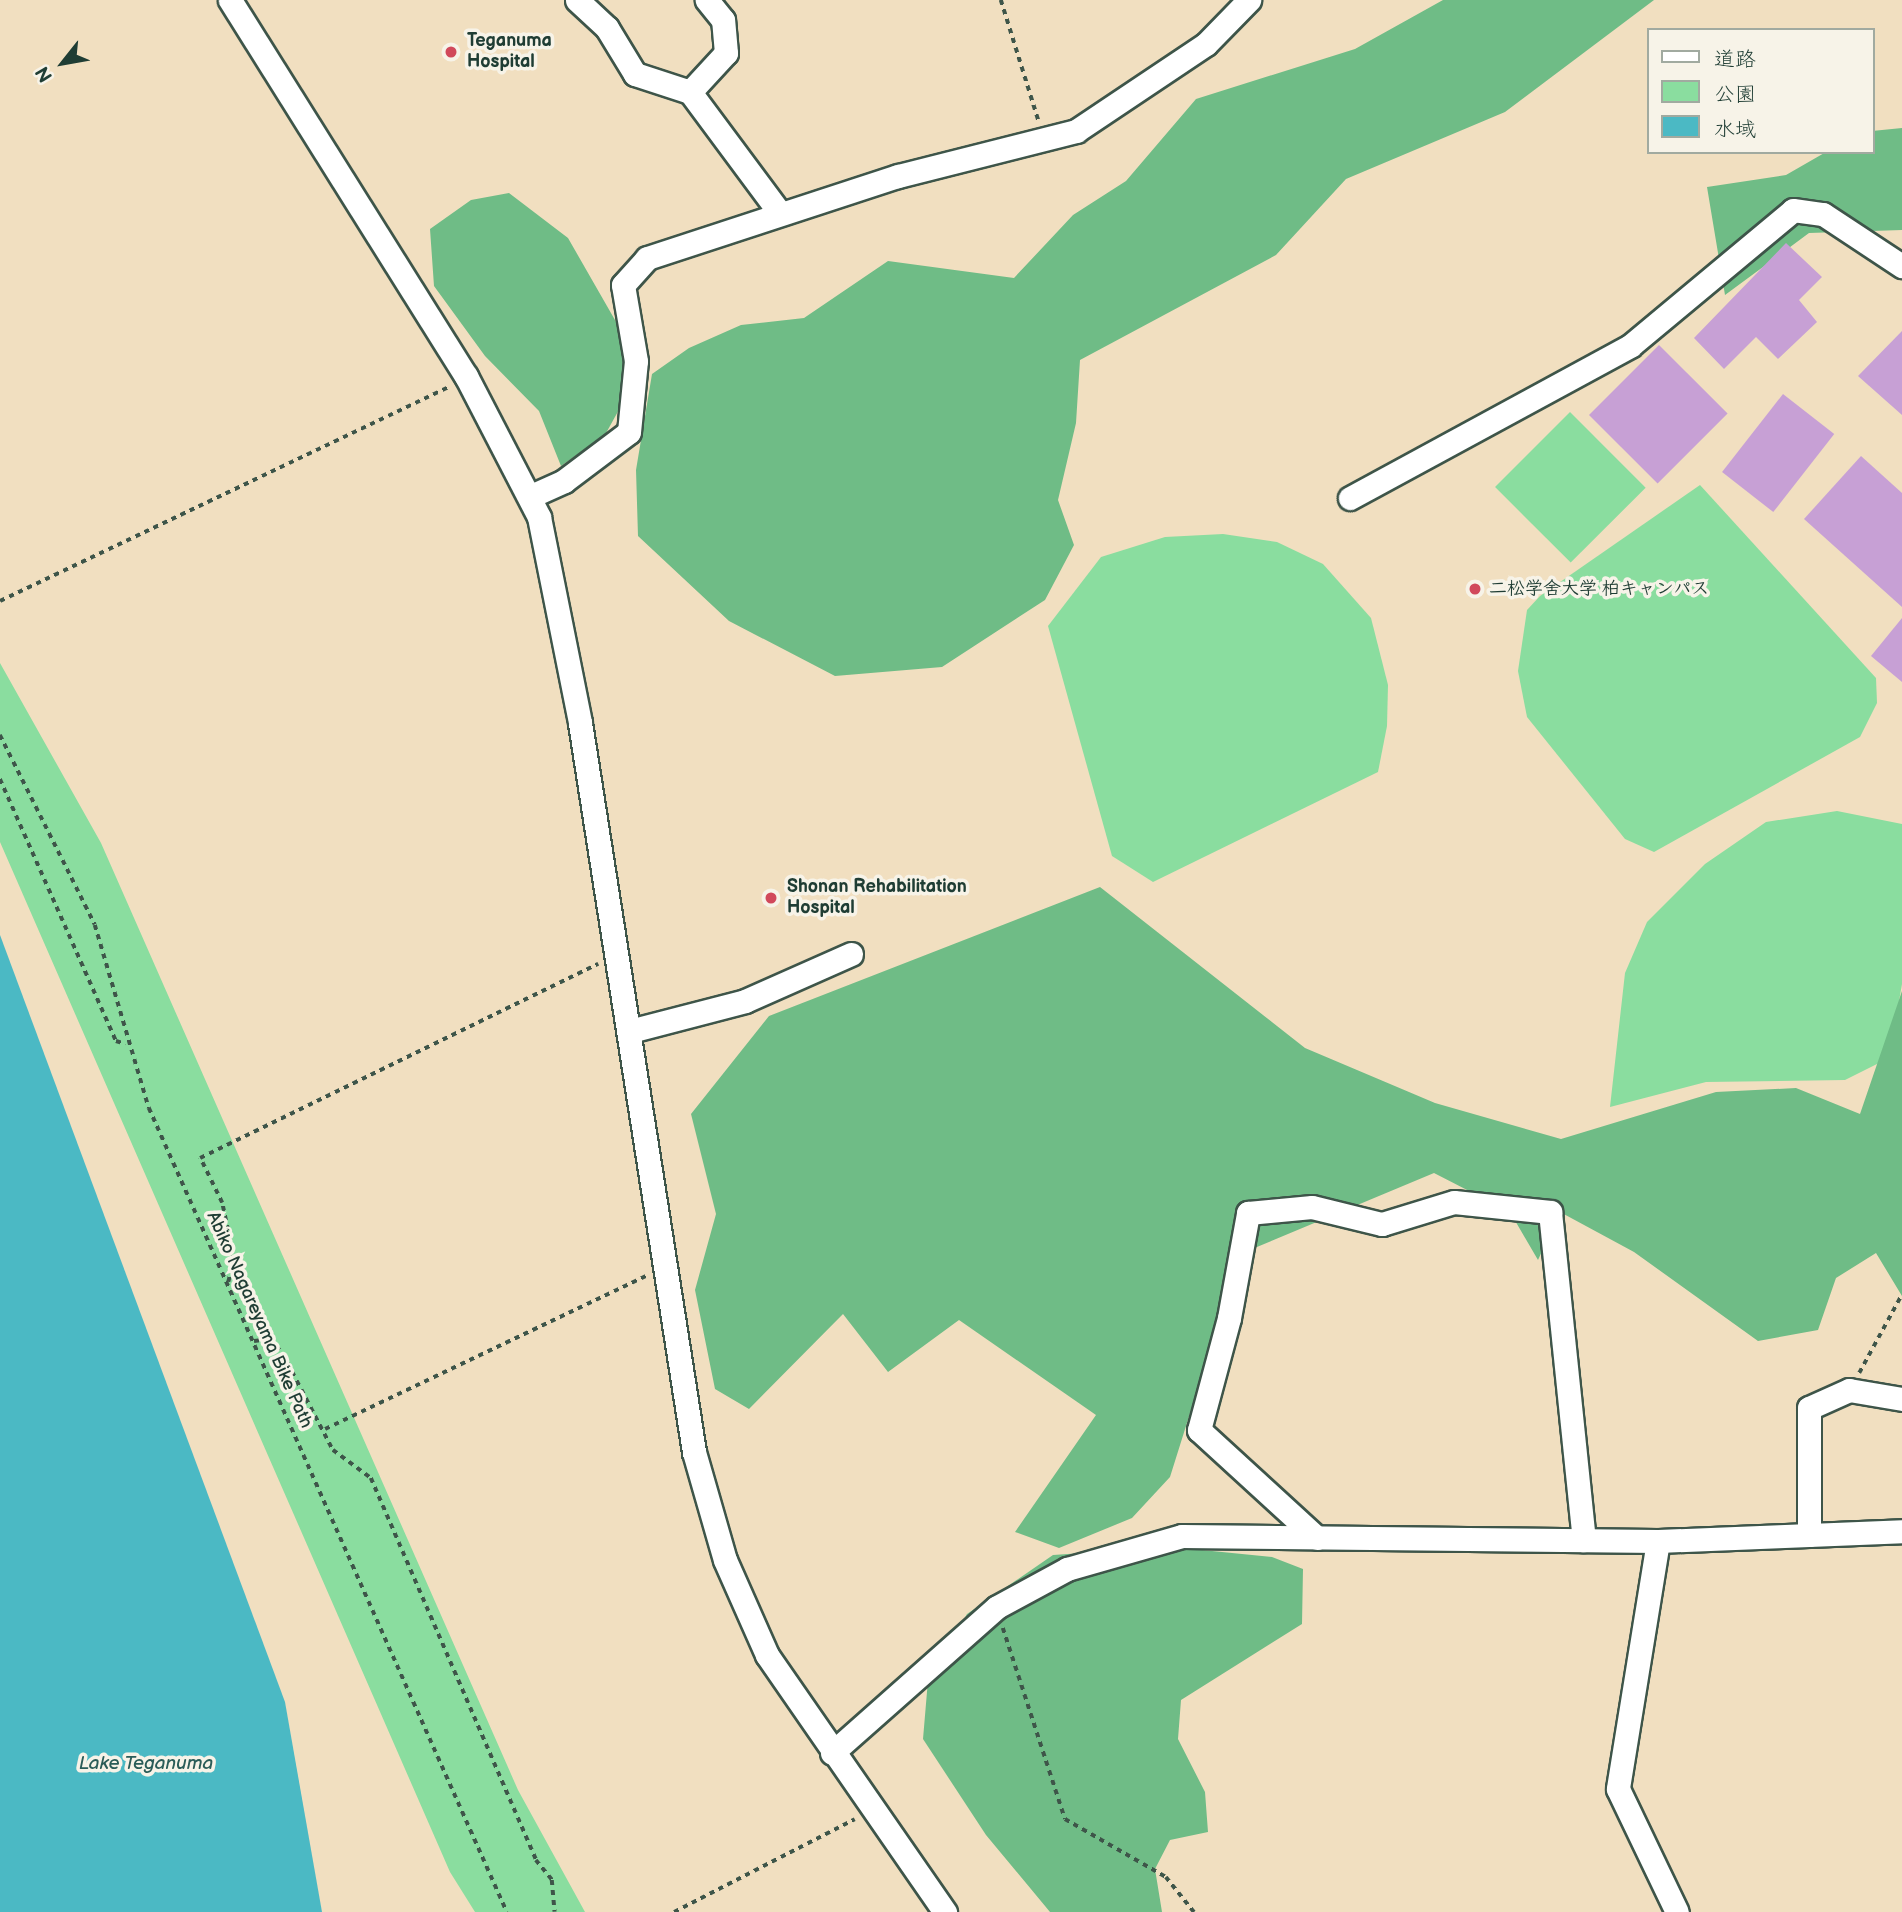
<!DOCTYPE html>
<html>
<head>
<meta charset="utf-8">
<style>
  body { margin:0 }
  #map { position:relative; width:1902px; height:1912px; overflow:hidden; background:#f1dfc0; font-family:"Balsamiq Sans","Klee One",sans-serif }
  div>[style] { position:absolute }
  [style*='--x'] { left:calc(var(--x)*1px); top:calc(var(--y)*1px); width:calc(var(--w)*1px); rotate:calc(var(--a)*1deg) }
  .green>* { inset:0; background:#8add9f; transform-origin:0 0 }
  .forest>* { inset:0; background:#6fbc86 }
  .water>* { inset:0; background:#4bb9c4 }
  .building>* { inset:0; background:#c7a0d5; transform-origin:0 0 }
  .path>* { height:3.5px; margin-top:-1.75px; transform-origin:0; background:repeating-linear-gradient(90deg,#3e5549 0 5px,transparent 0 10px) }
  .roads { filter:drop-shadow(2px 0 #3e5549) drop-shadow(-2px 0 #3e5549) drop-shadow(0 2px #3e5549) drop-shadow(0 -2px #3e5549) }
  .minor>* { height:23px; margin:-11.5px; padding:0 11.5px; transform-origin:11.5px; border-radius:11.5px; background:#fff }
  .dots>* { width:19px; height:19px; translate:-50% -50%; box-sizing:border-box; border:4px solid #f7f3e8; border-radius:50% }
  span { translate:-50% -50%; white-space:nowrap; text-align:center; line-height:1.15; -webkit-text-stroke:7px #f7f3e8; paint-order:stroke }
  .poi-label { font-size:18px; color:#1f3d34; font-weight:700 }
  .left { translate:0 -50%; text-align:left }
  .street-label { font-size:18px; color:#1f3d34 }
  .water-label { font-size:19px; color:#2a5c58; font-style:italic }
  .legend { position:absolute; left:1647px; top:28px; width:228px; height:126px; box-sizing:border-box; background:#f7f3e8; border:2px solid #a1aaa0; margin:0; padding:9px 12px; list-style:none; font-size:21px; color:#1f3d34 }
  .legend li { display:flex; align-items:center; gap:14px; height:35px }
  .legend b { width:35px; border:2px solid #a1aaa0 }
  .north { position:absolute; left:28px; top:28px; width:70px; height:70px; -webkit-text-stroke:5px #f7f3e8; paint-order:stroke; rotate:239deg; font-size:19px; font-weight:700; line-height:28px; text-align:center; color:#1f3d34 }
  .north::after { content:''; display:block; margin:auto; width:24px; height:32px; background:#1f3d34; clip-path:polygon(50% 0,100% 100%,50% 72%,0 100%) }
</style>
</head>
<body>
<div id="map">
  <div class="green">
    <i style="left:1570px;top:412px;width:107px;height:106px;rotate:45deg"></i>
    <i style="clip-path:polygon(1700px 485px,1876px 678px,1877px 703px,1860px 737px,1654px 852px,1625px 839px,1527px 717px,1518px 671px,1527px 610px,1540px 596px)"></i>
    <i style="clip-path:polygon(1223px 534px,1277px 542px,1323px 564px,1371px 618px,1388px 685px,1387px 726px,1378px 772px,1153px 882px,1112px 856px,1048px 626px,1101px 557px,1165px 537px)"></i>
    <i style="clip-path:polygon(0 663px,101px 843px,518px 1790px,585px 1912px,475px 1912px,450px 1872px,0 842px)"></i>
    <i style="clip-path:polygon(1837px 811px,1902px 824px,1902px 984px,1889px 1058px,1845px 1080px,1706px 1082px,1610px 1107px,1625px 973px,1647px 922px,1705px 864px,1766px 822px)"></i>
  </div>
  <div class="forest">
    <i style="clip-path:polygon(1443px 0,1654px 0,1505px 112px,1346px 179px,1276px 255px,1080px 360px,1076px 423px,1058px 500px,1074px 545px,1045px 600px,942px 667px,835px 676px,729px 621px,638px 536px,636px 470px,652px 374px,689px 348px,741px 325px,804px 318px,888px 261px,1014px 278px,1073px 215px,1126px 181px,1196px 99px,1355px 49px)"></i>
    <i style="clip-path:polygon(1902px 128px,1902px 230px,1809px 233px,1725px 295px,1707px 187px,1786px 175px,1826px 152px,1872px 152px,1872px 131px)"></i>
    <i style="clip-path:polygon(509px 193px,568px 238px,619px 327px,632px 386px,605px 435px,561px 466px,539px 411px,485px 356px,434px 286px,430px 229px,471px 200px)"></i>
    <i style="clip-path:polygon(1100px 887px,1305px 1048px,1435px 1103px,1561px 1139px,1716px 1092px,1796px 1088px,1860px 1114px,1902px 991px,1902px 1296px,1876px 1253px,1836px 1278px,1818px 1330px,1758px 1341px,1634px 1252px,1560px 1212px,1538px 1260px,1510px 1212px,1434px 1173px,1240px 1254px,1170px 1477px,1132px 1518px,1059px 1548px,1015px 1532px,1096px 1415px,959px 1320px,888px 1372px,843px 1314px,749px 1409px,715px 1389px,695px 1290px,716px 1214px,691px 1114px,769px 1016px)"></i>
    <i style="clip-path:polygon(1172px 1547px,1272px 1557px,1303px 1569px,1302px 1624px,1181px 1700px,1178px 1739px,1205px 1792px,1208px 1832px,1170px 1840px,1155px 1869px,1162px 1912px,1050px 1912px,986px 1835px,923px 1739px,928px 1680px,967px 1614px,1053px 1555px)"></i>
  </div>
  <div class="water">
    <i style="clip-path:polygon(0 935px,285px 1702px,322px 1912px,0 1912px)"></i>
  </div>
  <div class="building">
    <i style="clip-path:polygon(1786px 243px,1822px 277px,1799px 300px,1817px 322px,1778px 359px,1756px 337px,1724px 369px,1694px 338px)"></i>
    <i style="clip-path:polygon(1902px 331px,1902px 415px,1858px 376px)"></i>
    <i style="left:1659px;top:345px;width:97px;height:99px;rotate:45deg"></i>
    <i style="left:1783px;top:394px;width:65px;height:99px;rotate:38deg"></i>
    <i style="clip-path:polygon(1861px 456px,1902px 493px,1902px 607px,1804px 519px)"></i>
    <i style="clip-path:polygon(1902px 618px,1902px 682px,1871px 656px)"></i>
  </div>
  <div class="path">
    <i style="--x:1001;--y:0;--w:128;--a:72.7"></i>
    <i style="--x:0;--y:601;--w:497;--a:-25.5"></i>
    <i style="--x:0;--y:735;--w:212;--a:63.4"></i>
    <i style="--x:95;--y:925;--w:191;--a:73.6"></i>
    <i style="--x:149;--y:1108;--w:880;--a:66"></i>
    <i style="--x:0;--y:779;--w:287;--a:66.1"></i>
    <i style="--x:116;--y:1041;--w:10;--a:17"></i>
    <i style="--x:228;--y:1282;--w:23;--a:-75"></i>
    <i style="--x:234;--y:1260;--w:58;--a:-101.9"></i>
    <i style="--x:222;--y:1203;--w:50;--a:-116.1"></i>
    <i style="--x:200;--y:1158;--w:443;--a:-26"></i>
    <i style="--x:254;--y:1341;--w:16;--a:-7"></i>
    <i style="--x:270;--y:1339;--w:20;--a:49"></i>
    <i style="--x:283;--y:1354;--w:108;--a:62.5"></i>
    <i style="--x:333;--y:1450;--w:47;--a:36.4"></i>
    <i style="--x:371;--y:1478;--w:416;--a:66.6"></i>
    <i style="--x:536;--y:1860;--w:26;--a:51"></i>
    <i style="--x:552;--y:1880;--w:32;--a:85"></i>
    <i style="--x:1859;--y:1373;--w:90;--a:-61.4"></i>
    <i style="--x:325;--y:1429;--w:356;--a:-25.5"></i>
    <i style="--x:1003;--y:1628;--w:201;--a:72"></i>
    <i style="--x:1065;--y:1819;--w:116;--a:29.9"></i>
    <i style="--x:1166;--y:1877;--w:45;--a:51.3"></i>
    <i style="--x:674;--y:1912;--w:203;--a:-27.2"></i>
  </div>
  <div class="roads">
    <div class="minor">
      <i style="--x:230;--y:0;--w:444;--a:57.9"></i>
      <i style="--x:466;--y:376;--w:159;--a:62.6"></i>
      <i style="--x:539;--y:517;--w:210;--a:78.7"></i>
      <i style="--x:580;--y:723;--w:738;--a:81.11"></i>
      <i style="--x:694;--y:1452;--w:112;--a:74"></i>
      <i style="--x:725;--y:1560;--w:104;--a:66.1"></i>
      <i style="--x:767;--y:1655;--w:313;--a:55.3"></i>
      <i style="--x:577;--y:0;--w:41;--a:43"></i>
      <i style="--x:607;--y:28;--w:54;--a:58.7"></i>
      <i style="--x:635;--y:74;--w:58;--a:18.1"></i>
      <i style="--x:690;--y:92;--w:149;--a:53.4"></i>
      <i style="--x:690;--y:92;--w:53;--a:-47.3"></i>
      <i style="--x:726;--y:53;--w:33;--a:-95"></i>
      <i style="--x:723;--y:20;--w:26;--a:-129"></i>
      <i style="--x:531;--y:496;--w:36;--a:-24"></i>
      <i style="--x:564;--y:481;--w:81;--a:-37"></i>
      <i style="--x:629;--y:432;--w:71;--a:-84.4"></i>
      <i style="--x:636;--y:361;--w:77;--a:-99.7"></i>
      <i style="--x:623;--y:285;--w:36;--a:-48"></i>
      <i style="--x:647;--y:258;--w:264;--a:-18.1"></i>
      <i style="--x:898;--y:176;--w:184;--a:-14.2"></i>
      <i style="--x:1076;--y:131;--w:156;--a:-33.8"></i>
      <i style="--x:1206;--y:44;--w:62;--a:-45.7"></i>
      <i style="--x:1350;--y:498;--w:319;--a:-28.5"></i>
      <i style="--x:1630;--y:346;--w:212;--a:-39.8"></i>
      <i style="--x:1793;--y:210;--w:30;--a:8"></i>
      <i style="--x:1823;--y:214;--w:95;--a:33.4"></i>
      <i style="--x:630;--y:1031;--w:119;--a:-14.6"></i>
      <i style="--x:745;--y:1001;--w:116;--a:-23.9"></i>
      <i style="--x:1809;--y:1535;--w:127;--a:-90"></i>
      <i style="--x:1809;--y:1408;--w:44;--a:-24.2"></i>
      <i style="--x:1849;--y:1390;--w:54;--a:9.6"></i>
      <i style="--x:1317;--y:1538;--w:160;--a:-137.5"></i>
      <i style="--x:1199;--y:1430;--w:116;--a:-75"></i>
      <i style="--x:1229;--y:1318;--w:107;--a:-79.7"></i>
      <i style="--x:1248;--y:1213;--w:64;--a:-5.4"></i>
      <i style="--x:1312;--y:1207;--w:72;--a:13.7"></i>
      <i style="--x:1382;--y:1224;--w:75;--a:-17"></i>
      <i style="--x:1454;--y:1202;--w:97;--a:5.9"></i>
      <i style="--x:1550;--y:1212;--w:330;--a:84.1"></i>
      <i style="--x:1658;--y:1541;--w:251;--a:99.2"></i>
      <i style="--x:1618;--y:1789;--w:136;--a:64.4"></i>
      <i style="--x:832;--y:1753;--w:220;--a:-41.5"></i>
      <i style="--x:997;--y:1607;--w:80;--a:-28.5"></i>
      <i style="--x:1067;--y:1569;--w:120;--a:-16"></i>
      <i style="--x:1182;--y:1536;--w:476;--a:0.6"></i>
      <i style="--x:1658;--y:1541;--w:244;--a:-2.3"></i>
    </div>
  </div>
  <div class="dots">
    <i style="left:451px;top:52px;background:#d1495b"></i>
    <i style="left:1475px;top:589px;background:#d1495b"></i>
    <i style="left:771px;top:898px;background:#d1495b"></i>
  </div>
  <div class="poi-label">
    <span class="left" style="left:467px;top:52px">Teganuma<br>Hospital</span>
    <span class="left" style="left:1489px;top:589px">二松学舍大学 柏キャンパス</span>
    <span class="left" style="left:787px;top:898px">Shonan Rehabilitation<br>Hospital</span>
  </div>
  <div class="street-label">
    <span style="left:259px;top:1320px;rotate:66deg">Abiko Nagareyama Bike Path</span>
  </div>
  <div class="water-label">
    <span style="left:146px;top:1764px">Lake Teganuma</span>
  </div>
  <ul class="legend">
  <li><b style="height:9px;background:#fff"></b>道路</li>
  <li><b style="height:19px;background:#8add9f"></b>公園</li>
  <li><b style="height:19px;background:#4bb9c4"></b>水域</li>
  </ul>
  <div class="north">N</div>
</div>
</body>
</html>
